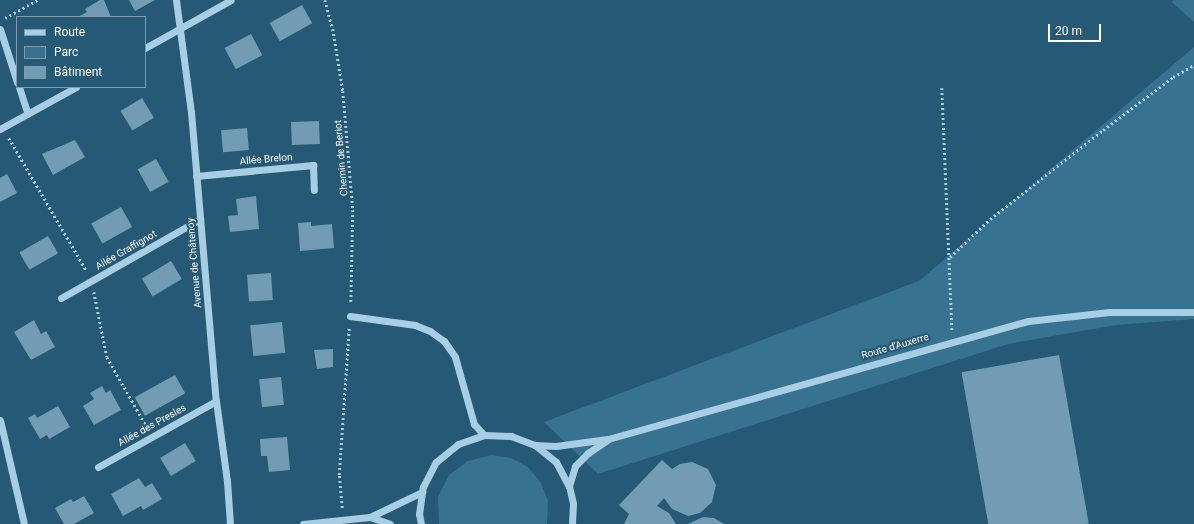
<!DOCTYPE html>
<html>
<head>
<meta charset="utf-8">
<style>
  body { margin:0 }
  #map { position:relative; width:1194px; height:524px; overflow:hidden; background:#265976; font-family:Roboto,sans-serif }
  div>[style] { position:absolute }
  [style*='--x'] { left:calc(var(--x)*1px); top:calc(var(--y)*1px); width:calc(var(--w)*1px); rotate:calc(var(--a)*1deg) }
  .green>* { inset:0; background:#377291 }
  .building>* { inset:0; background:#729cb3; transform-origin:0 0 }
  .path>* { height:2.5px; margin-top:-1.25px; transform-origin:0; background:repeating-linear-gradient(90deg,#a7cee2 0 2px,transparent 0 5px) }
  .minor>* { height:7px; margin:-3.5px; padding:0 3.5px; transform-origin:3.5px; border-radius:3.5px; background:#a7cee2 }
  span { translate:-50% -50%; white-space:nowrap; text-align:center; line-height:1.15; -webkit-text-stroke:4px #265976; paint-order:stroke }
  .street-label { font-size:10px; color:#fff }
  .legend { position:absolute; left:16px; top:16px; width:130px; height:72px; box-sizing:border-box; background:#265976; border:1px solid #7d9bad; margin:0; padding:5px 7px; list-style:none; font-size:12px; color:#fff }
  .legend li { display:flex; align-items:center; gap:8px; height:20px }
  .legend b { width:20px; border:1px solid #7d9bad }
  .scale { position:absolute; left:1048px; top:24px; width:53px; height:18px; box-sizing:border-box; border:2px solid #fff; border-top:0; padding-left:5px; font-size:12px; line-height:14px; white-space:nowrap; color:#fff; -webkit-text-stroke:3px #265976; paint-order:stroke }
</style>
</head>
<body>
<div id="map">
  <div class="green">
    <i style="clip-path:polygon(1174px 0,1194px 0,1194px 22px,1172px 2px)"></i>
    <i style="clip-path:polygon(1194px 47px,1194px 319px,1116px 325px,1008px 344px,598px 474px,544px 422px,919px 281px)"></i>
    <i style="clip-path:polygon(491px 455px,511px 458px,528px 467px,541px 483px,548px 501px,547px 524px,439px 524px,438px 497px,449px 475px,468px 461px)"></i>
  </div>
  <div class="building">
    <i style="clip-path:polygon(100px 0,104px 0,111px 17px,78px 17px,87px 12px,85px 9px)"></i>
    <i style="clip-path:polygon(129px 0,155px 0,135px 11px)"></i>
    <i style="left:302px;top:5px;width:21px;height:37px;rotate:61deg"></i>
    <i style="left:251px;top:34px;width:24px;height:30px;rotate:62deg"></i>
    <i style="left:142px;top:98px;width:23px;height:25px;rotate:59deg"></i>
    <i style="left:319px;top:121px;width:23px;height:28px;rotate:88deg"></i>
    <i style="left:247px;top:128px;width:22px;height:26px;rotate:85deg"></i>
    <i style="clip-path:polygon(75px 140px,85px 157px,53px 175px,42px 154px)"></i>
    <i style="left:156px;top:159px;width:26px;height:21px;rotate:61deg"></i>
    <i style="clip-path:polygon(7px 174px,17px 193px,0 202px,0 178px)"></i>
    <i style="clip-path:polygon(256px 196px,259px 229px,230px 232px,228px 216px,238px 215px,236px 199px)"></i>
    <i style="left:121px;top:207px;width:23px;height:34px;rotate:61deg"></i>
    <i style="clip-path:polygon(311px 222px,311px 226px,332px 224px,334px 248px,300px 251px,298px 223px)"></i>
    <i style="left:48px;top:236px;width:20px;height:33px;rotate:60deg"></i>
    <i style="left:171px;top:261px;width:21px;height:34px;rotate:59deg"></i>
    <i style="left:271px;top:273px;width:27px;height:24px;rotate:86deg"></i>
    <i style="clip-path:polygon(34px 320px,41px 334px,46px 331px,55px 347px,31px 360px,14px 332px)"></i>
    <i style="left:282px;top:322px;width:31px;height:32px;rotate:84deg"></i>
    <i style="clip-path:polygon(333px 349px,333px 367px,317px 369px,314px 350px)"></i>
    <i style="left:1059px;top:355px;width:171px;height:99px;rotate:80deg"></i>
    <i style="left:175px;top:375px;width:21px;height:46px;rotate:61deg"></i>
    <i style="left:281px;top:377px;width:28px;height:22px;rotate:84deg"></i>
    <i style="clip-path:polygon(102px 386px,106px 393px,110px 390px,121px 410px,94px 425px,83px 406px,94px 399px,90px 393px)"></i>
    <i style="clip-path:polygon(58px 406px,70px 427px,49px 439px,47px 435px,40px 439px,28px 418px,35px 414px,37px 418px)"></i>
    <i style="clip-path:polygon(287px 437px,290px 470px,269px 472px,267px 456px,261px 456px,260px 439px)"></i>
    <i style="left:185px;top:443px;width:21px;height:29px;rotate:59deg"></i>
    <i style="clip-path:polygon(662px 460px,672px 469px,680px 464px,692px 462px,708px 469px,716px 485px,712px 502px,700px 513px,688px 516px,672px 509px,664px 498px,657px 506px,669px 513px,676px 524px,624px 524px,629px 514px,619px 505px)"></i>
    <i style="clip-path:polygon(139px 478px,145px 487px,152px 483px,162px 499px,143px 510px,141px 506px,123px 516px,111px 494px)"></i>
    <i style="clip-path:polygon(84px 496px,94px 513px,74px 524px,64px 524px,55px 508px,71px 499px,73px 502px)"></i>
    <i style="clip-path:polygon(703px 517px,714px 518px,724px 524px,688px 524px)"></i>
  </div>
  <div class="path">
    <i style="--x:325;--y:0;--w:30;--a:75"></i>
    <i style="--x:333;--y:29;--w:63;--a:80.8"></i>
    <i style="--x:343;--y:91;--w:119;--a:85.2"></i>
    <i style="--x:353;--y:210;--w:94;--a:91.2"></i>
    <i style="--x:5;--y:18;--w:38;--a:-29"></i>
    <i style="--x:942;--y:88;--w:242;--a:87.6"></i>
    <i style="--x:9;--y:138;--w:153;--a:59.7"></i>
    <i style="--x:950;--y:257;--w:55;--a:-43.5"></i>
    <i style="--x:990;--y:219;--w:144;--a:-38.2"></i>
    <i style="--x:1103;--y:130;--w:88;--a:-37.1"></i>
    <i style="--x:1173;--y:77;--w:24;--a:-30"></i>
    <i style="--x:94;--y:292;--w:66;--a:78.7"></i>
    <i style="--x:107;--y:357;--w:81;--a:60.3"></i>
    <i style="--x:342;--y:508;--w:33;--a:-95"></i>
    <i style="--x:339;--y:475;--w:148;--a:-86.1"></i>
  </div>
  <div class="minor">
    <i style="--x:176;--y:0;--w:113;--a:82.4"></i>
    <i style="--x:191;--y:112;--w:290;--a:85.1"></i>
    <i style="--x:216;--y:401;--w:81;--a:82.2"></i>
    <i style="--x:227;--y:481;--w:43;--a:86"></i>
    <i style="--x:0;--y:29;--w:56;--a:72.2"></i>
    <i style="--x:145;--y:48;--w:98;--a:-29.2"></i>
    <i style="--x:19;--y:87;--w:28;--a:72"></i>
    <i style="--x:0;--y:129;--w:87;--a:-28.9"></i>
    <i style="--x:196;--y:176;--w:118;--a:-5.4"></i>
    <i style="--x:313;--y:165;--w:25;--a:88"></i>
    <i style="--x:61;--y:298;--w:160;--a:-29.6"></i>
    <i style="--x:350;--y:316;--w:66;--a:7.9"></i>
    <i style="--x:415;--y:325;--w:16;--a:22"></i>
    <i style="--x:430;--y:331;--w:17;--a:36"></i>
    <i style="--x:444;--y:341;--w:19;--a:55"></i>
    <i style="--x:455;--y:357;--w:70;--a:74.2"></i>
    <i style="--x:474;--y:424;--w:15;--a:48"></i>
    <i style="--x:0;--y:420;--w:107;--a:77"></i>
    <i style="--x:535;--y:445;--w:21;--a:3"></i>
    <i style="--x:556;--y:446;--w:52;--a:-7.7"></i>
    <i style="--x:608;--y:439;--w:436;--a:-15.7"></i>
    <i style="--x:1028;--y:321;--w:82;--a:-6.3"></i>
    <i style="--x:1110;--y:312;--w:84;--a:0"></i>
    <i style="--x:98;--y:467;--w:135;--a:-29.2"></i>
    <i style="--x:569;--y:486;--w:21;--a:-73"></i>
    <i style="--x:575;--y:466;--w:18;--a:-45"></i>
    <i style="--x:588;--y:453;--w:23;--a:-34"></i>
    <i style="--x:370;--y:517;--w:58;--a:-25.7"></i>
    <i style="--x:303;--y:524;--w:67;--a:-6"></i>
    <i style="--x:370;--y:517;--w:21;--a:19"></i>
    <i style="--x:421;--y:524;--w:10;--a:-101"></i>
    <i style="--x:419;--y:514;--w:27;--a:-82"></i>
    <i style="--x:423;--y:487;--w:28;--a:-63"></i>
    <i style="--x:436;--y:462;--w:28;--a:-39"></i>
    <i style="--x:458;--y:444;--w:28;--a:-19"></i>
    <i style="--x:484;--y:435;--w:27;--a:2"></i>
    <i style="--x:511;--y:436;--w:26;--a:21"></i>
    <i style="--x:535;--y:445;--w:27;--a:39"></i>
    <i style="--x:556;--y:462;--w:27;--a:62"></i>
    <i style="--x:569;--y:486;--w:18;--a:77"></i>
    <i style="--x:573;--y:504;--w:20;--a:93"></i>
  </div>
  <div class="street-label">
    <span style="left:341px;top:158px;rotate:-95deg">Chemin de Beriot</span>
    <span style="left:266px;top:159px;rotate:-5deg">Allée Brelon</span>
    <span style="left:126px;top:250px;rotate:-30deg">Allée Graffignot</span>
    <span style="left:194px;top:263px;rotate:-95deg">Avenue de Châtenoy</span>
    <span style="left:895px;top:346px;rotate:-16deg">Route d'Auxerre</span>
    <span style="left:152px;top:425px;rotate:-29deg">Allée des Presles</span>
  </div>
  <ul class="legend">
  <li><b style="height:5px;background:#a7cee2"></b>Route</li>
  <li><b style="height:11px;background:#377291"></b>Parc</li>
  <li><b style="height:11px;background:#729cb3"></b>Bâtiment</li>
  </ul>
  <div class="scale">20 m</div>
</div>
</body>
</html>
